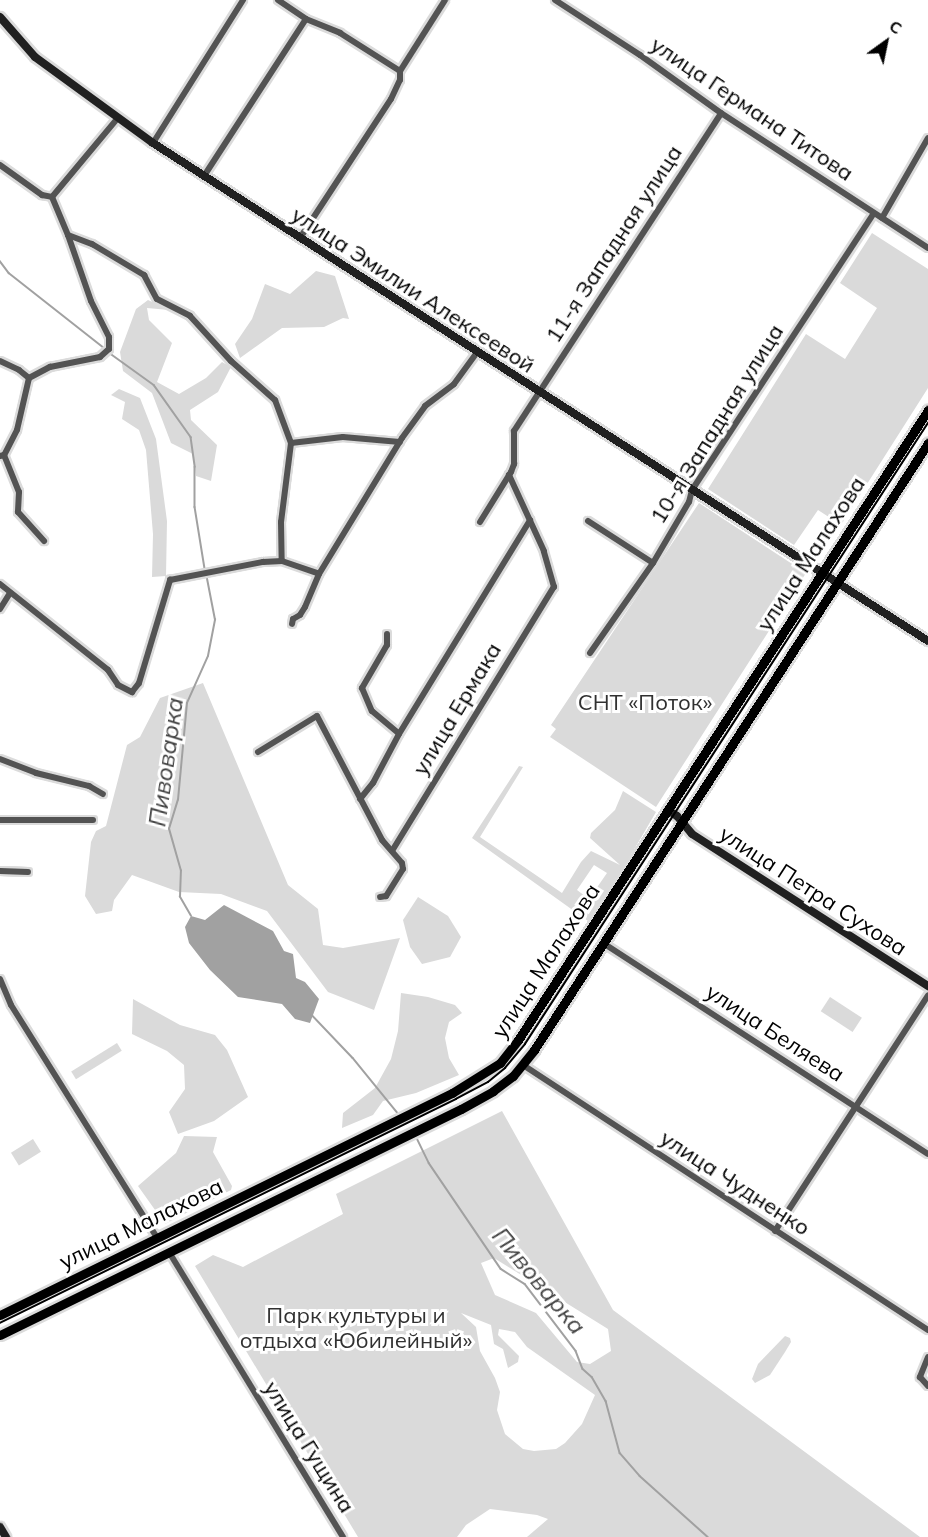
<!DOCTYPE html>
<html>
<head>
<meta charset="utf-8">
<style>
  body { margin:0 }
  #map { position:relative; width:928px; height:1537px; overflow:hidden; background:#fff; font-family:Mulish,sans-serif }
  div>[style] { position:absolute }
  [style*='--x'] { left:calc(var(--x)*1px); top:calc(var(--y)*1px); width:calc(var(--w)*1px); rotate:calc(var(--a)*1deg) }
  .green>* { inset:0; background:#dadada; transform-origin:0 0 }
  .water>* { inset:0; background:#a1a1a1 }
  .stream>* { height:1.5px; margin:-0.75px; padding:0 0.75px; transform-origin:0.75px; border-radius:0.75px; background:#a1a1a1 }
  .roads { filter:drop-shadow(2px 0 #dbdbdb) drop-shadow(-2px 0 #dbdbdb) drop-shadow(0 2px #dbdbdb) drop-shadow(0 -2px #dbdbdb) }
  .street>* { height:6px; margin:-3px; padding:0 3px; transform-origin:3px; border-radius:3px; background:#535353 }
  .secondary>* { height:8px; margin:-4px; padding:0 4px; transform-origin:4px; border-radius:4px; background:#202020 }
  .primary>* { height:9px; margin:-4.5px; padding:0 4.5px; transform-origin:4.5px; border-radius:4.5px; background:#000 }
  .tram>* { height:1.5px; margin:-0.75px; padding:0 0.75px; transform-origin:0.75px; border-radius:0.75px; background:#000 }
  span { translate:-50% -50%; white-space:nowrap; text-align:center; line-height:1.15; -webkit-text-stroke:6px #fff; paint-order:stroke }
  .street-label { font-size:22px; color:#000 }
  .park-label { font-size:22px; color:#313131 }
  .water-label { font-size:24px; color:#424242; font-style:italic }
  .north { position:absolute; left:856px; top:12px; width:60px; height:60px; -webkit-text-stroke:4px #fff; paint-order:stroke; rotate:33deg; font-size:16px; font-weight:700; line-height:24px; text-align:center; color:#000 }
  .north::after { content:''; display:block; margin:auto; width:21px; height:27px; background:#000; clip-path:polygon(50% 0,100% 100%,50% 72%,0 100%) }
</style>
</head>
<body>
<div id="map">
  <div class="green">
    <i style="clip-path:polygon(872px 233px,928px 269px,928px 388px,841px 525px,818px 510px,794px 545px,708px 489px,806px 334px,845px 359px,877px 308px,840px 283px)"></i>
    <i style="clip-path:polygon(316px 271px,335px 276px,349px 319px,343px 318px,324px 327px,282px 328px,240px 358px,235px 344px,252px 319px,265px 284px,290px 294px)"></i>
    <i style="clip-path:polygon(148px 300px,169px 310px,147px 308px,149px 320px,172px 343px,157px 382px,179px 394px,206px 378px,222px 362px,231px 367px,218px 392px,190px 410px,191px 420px,217px 445px,211px 481px,196px 476px,193px 454px,171px 443px,152px 393px,123px 371px,120px 352px,136px 309px)"></i>
    <i style="clip-path:polygon(119px 389px,140px 398px,156px 439px,167px 521px,166px 576px,152px 577px,153px 534px,146px 450px,139px 430px,122px 419px,125px 402px,111px 395px)"></i>
    <i style="clip-path:polygon(699px 503px,806px 573px,656px 807px,550px 737px,556px 729px,551px 725px)"></i>
    <i style="clip-path:polygon(203px 683px,288px 885px,318px 909px,323px 945px,343px 948px,400px 938px,374px 1010px,328px 992px,267px 911px,221px 894px,179px 892px,132px 875px,114px 900px,112px 911px,96px 914px,85px 896px,91px 842px,96px 831px,106px 826px,127px 745px,140px 737px,160px 698px)"></i>
    <i style="clip-path:polygon(evenodd,519px 766px,523px 767px,480px 837px,562px 893px,581px 862px,591px 851px,620px 865px,590px 838px,591px 833px,615px 810px,623px 791px,656px 812px,621px 872px,588px 921px,472px 838px,519px 766px,594px 865px,607px 873px,589px 899px,577px 890px,594px 865px)"></i>
    <i style="clip-path:polygon(418px 897px,448px 916px,461px 937px,450px 957px,422px 964px,410px 947px,403px 920px)"></i>
    <i style="clip-path:polygon(401px 993px,428px 997px,455px 1005px,462px 1013px,449px 1022px,445px 1038px,449px 1058px,459px 1075px,416px 1093px,383px 1101px,373px 1115px,342px 1128px,343px 1113px,375px 1088px,391px 1059px,398px 1031px)"></i>
    <i style="left:830px;top:997px;width:38px;height:17px;rotate:33deg"></i>
    <i style="clip-path:polygon(133px 999px,180px 1025px,215px 1035px,227px 1050px,248px 1097px,214px 1121px,178px 1134px,169px 1112px,185px 1089px,184px 1065px,167px 1051px,132px 1034px)"></i>
    <i style="left:117px;top:1043px;width:9px;height:54px;rotate:58deg"></i>
    <i style="clip-path:polygon(evenodd,502px 1111px,613px 1310px,920px 1537px,527px 1537px,548px 1519px,537px 1515px,490px 1509px,466px 1525px,457px 1537px,358px 1537px,195px 1266px,213px 1255px,243px 1267px,343px 1214px,336px 1194px,502px 1111px,494px 1258px,608px 1329px,611px 1351px,590px 1364px,577px 1362px,536px 1313px,495px 1295px,481px 1263px,494px 1258px,502px 1111px,461px 1313px,491px 1325px,494px 1344px,503px 1349px,508px 1368px,518px 1362px,519px 1356px,498px 1335px,499px 1329px,515px 1332px,527px 1347px,595px 1395px,582px 1424px,565px 1443px,556px 1449px,534px 1451px,523px 1449px,505px 1434px,497px 1410px,500px 1392px,495px 1378px,480px 1351px,476px 1327px,461px 1313px)"></i>
    <i style="clip-path:polygon(184px 1136px,217px 1137px,213px 1152px,232px 1186px,231px 1190px,165px 1224px,138px 1186px,176px 1153px)"></i>
    <i style="left:33px;top:1139px;width:15px;height:26px;rotate:58deg"></i>
    <i style="clip-path:polygon(785px 1336px,790px 1338px,791px 1342px,785px 1352px,770px 1375px,755px 1383px,752px 1379px,758px 1364px)"></i>
  </div>
  <div class="water">
    <i style="clip-path:polygon(224px 905px,273px 931px,284px 951px,293px 954px,296px 978px,305px 982px,319px 999px,310px 1023px,295px 1019px,282px 1004px,238px 997px,210px 970px,189px 943px,185px 927px,191px 916px,205px 920px)"></i>
  </div>
  <div class="stream">
    <i style="--x:0;--y:261;--w:15;--a:53"></i>
    <i style="--x:9;--y:273;--w:120;--a:38.2"></i>
    <i style="--x:111;--y:354;--w:53;--a:35.8"></i>
    <i style="--x:154;--y:385;--w:64;--a:54.6"></i>
    <i style="--x:191;--y:437;--w:30;--a:82"></i>
    <i style="--x:195;--y:467;--w:40;--a:90"></i>
    <i style="--x:195;--y:507;--w:63;--a:80.8"></i>
    <i style="--x:191;--y:916;--w:22;--a:-120"></i>
    <i style="--x:180;--y:897;--w:26;--a:-88"></i>
    <i style="--x:181;--y:871;--w:44;--a:-105.9"></i>
    <i style="--x:169;--y:829;--w:30;--a:-73"></i>
    <i style="--x:178;--y:800;--w:97;--a:-84.7"></i>
    <i style="--x:187;--y:703;--w:51;--a:-65.9"></i>
    <i style="--x:208;--y:656;--w:37;--a:-79"></i>
    <i style="--x:215;--y:620;--w:42;--a:-101"></i>
    <i style="--x:312;--y:1015;--w:59;--a:46.4"></i>
    <i style="--x:353;--y:1058;--w:70;--a:50.8"></i>
    <i style="--x:415;--y:1134;--w:32;--a:64"></i>
    <i style="--x:429;--y:1163;--w:128;--a:55.8"></i>
    <i style="--x:501;--y:1269;--w:28;--a:32"></i>
    <i style="--x:525;--y:1284;--w:84;--a:52.7"></i>
    <i style="--x:576;--y:1351;--w:19;--a:69"></i>
    <i style="--x:583;--y:1369;--w:12;--a:42"></i>
    <i style="--x:592;--y:1377;--w:28;--a:60"></i>
    <i style="--x:606;--y:1401;--w:54;--a:74.9"></i>
    <i style="--x:620;--y:1453;--w:30;--a:49"></i>
    <i style="--x:640;--y:1476;--w:91;--a:41.9"></i>
  </div>
  <div class="roads">
    <div class="street">
      <i style="--x:278;--y:0;--w:34;--a:34"></i>
      <i style="--x:306;--y:19;--w:37;--a:22"></i>
      <i style="--x:340;--y:33;--w:71;--a:32.3"></i>
      <i style="--x:555;--y:0;--w:101;--a:32.9"></i>
      <i style="--x:640;--y:55;--w:100;--a:35.6"></i>
      <i style="--x:721;--y:113;--w:247;--a:33.1"></i>
      <i style="--x:153;--y:143;--w:169;--a:-57.8"></i>
      <i style="--x:0;--y:165;--w:52;--a:35.5"></i>
      <i style="--x:42;--y:195;--w:10;--a:11"></i>
      <i style="--x:52;--y:197;--w:41;--a:67.2"></i>
      <i style="--x:68;--y:235;--w:26;--a:21"></i>
      <i style="--x:92;--y:244;--w:61;--a:30.8"></i>
      <i style="--x:144;--y:275;--w:27;--a:62"></i>
      <i style="--x:157;--y:299;--w:37;--a:27"></i>
      <i style="--x:190;--y:316;--w:61;--a:47.7"></i>
      <i style="--x:231;--y:361;--w:59;--a:41.6"></i>
      <i style="--x:275;--y:400;--w:46;--a:69.6"></i>
      <i style="--x:291;--y:443;--w:80;--a:97.2"></i>
      <i style="--x:281;--y:522;--w:39;--a:89"></i>
      <i style="--x:204;--y:176;--w:187;--a:-57"></i>
      <i style="--x:52;--y:197;--w:102;--a:-50.2"></i>
      <i style="--x:882;--y:218;--w:92;--a:-60.1"></i>
      <i style="--x:300;--y:238;--w:166;--a:-56.8"></i>
      <i style="--x:391;--y:99;--w:21;--a:-65"></i>
      <i style="--x:400;--y:80;--w:9;--a:-90"></i>
      <i style="--x:400;--y:71;--w:84;--a:-57.6"></i>
      <i style="--x:0;--y:361;--w:21;--a:25"></i>
      <i style="--x:19;--y:370;--w:13;--a:39"></i>
      <i style="--x:29;--y:378;--w:53;--a:103"></i>
      <i style="--x:17;--y:430;--w:28;--a:117"></i>
      <i style="--x:4;--y:455;--w:4;--a:166"></i>
      <i style="--x:29;--y:378;--w:24;--a:-28"></i>
      <i style="--x:50;--y:367;--w:51;--a:-11.3"></i>
      <i style="--x:100;--y:357;--w:12;--a:-42"></i>
      <i style="--x:109;--y:349;--w:12;--a:-90"></i>
      <i style="--x:109;--y:337;--w:40;--a:-116.6"></i>
      <i style="--x:91;--y:301;--w:70;--a:-109.2"></i>
      <i style="--x:291;--y:443;--w:52;--a:-6.6"></i>
      <i style="--x:343;--y:437;--w:57;--a:5"></i>
      <i style="--x:4;--y:455;--w:40;--a:68"></i>
      <i style="--x:19;--y:492;--w:20;--a:93"></i>
      <i style="--x:18;--y:512;--w:39;--a:48"></i>
      <i style="--x:588;--y:521;--w:77;--a:32.9"></i>
      <i style="--x:480;--y:522;--w:59;--a:-58.2"></i>
      <i style="--x:511;--y:472;--w:9;--a:-69"></i>
      <i style="--x:514;--y:464;--w:33;--a:-90"></i>
      <i style="--x:514;--y:431;--w:379;--a:-56.9"></i>
      <i style="--x:319;--y:574;--w:159;--a:-58.6"></i>
      <i style="--x:402;--y:438;--w:39;--a:-54"></i>
      <i style="--x:425;--y:406;--w:36;--a:-37"></i>
      <i style="--x:454;--y:384;--w:39;--a:-54"></i>
      <i style="--x:0;--y:584;--w:138;--a:38.5"></i>
      <i style="--x:108;--y:670;--w:18;--a:56"></i>
      <i style="--x:118;--y:685;--w:16;--a:27"></i>
      <i style="--x:132;--y:692;--w:11;--a:-52"></i>
      <i style="--x:139;--y:683;--w:108;--a:-73.2"></i>
      <i style="--x:170;--y:580;--w:95;--a:-11"></i>
      <i style="--x:263;--y:562;--w:19;--a:-3"></i>
      <i style="--x:282;--y:561;--w:39;--a:19"></i>
      <i style="--x:319;--y:574;--w:36;--a:113"></i>
      <i style="--x:305;--y:607;--w:9;--a:122"></i>
      <i style="--x:300;--y:615;--w:8;--a:150"></i>
      <i style="--x:293;--y:619;--w:5;--a:101"></i>
      <i style="--x:0;--y:609;--w:19;--a:-58"></i>
      <i style="--x:387;--y:634;--w:11;--a:90"></i>
      <i style="--x:387;--y:645;--w:50;--a:120.2"></i>
      <i style="--x:362;--y:688;--w:25;--a:67"></i>
      <i style="--x:372;--y:711;--w:35;--a:40"></i>
      <i style="--x:590;--y:653;--w:110;--a:-55"></i>
      <i style="--x:653;--y:563;--w:71;--a:-59.5"></i>
      <i style="--x:689;--y:502;--w:12;--a:-76"></i>
      <i style="--x:692;--y:490;--w:331;--a:-56.7"></i>
      <i style="--x:258;--y:752;--w:69;--a:-31.4"></i>
      <i style="--x:317;--y:716;--w:140;--a:62.3"></i>
      <i style="--x:382;--y:840;--w:30;--a:49"></i>
      <i style="--x:402;--y:863;--w:6;--a:81"></i>
      <i style="--x:403;--y:869;--w:32;--a:122"></i>
      <i style="--x:386;--y:896;--w:6;--a:171"></i>
      <i style="--x:0;--y:759;--w:39;--a:21"></i>
      <i style="--x:36;--y:773;--w:55;--a:13.8"></i>
      <i style="--x:89;--y:786;--w:16;--a:30"></i>
      <i style="--x:360;--y:799;--w:21;--a:-51"></i>
      <i style="--x:373;--y:783;--w:55;--a:-62"></i>
      <i style="--x:399;--y:734;--w:251;--a:-58.5"></i>
      <i style="--x:0;--y:820;--w:93;--a:0"></i>
      <i style="--x:392;--y:851;--w:310;--a:-58.5"></i>
      <i style="--x:554;--y:587;--w:37;--a:-106"></i>
      <i style="--x:544;--y:551;--w:84;--a:-114.7"></i>
      <i style="--x:0;--y:871;--w:28;--a:2"></i>
      <i style="--x:603;--y:943;--w:387;--a:33"></i>
      <i style="--x:0;--y:979;--w:28;--a:67"></i>
      <i style="--x:11;--y:1005;--w:275;--a:57.9"></i>
      <i style="--x:523;--y:1065;--w:484;--a:33.2"></i>
      <i style="--x:775;--y:1231;--w:281;--a:-57"></i>
      <i style="--x:169;--y:1252;--w:334;--a:58.6"></i>
      <i style="--x:928;--y:1357;--w:22;--a:112"></i>
      <i style="--x:920;--y:1377;--w:12;--a:48"></i>
    </div>
    <div class="secondary">
      <i style="--x:0;--y:17;--w:53;--a:48.8"></i>
      <i style="--x:35;--y:57;--w:146;--a:36.1"></i>
      <i style="--x:153;--y:143;--w:921;--a:32.72"></i>
      <i style="--x:668;--y:810;--w:11;--a:34"></i>
      <i style="--x:677;--y:816;--w:23;--a:50"></i>
      <i style="--x:692;--y:834;--w:281;--a:32.8"></i>
      <i style="--x:0;--y:1527;--w:12;--a:59"></i>
    </div>
    <div class="primary">
      <i style="--x:0;--y:1315;--w:504;--a:-26.16"></i>
      <i style="--x:452;--y:1093;--w:57;--a:-32"></i>
      <i style="--x:500;--y:1063;--w:29;--a:-52"></i>
      <i style="--x:518;--y:1040;--w:752;--a:-56.94"></i>
      <i style="--x:0;--y:1335;--w:513;--a:-26.12"></i>
      <i style="--x:461;--y:1109;--w:37;--a:-29"></i>
      <i style="--x:493;--y:1091;--w:25;--a:-37"></i>
      <i style="--x:513;--y:1076;--w:33;--a:-51"></i>
      <i style="--x:534;--y:1050;--w:724;--a:-57.01"></i>
    </div>
  </div>
  <div class="tram">
    <i style="--x:0;--y:1323;--w:508;--a:-26.16"></i>
    <i style="--x:456;--y:1099;--w:36;--a:-28"></i>
    <i style="--x:488;--y:1082;--w:22;--a:-39"></i>
    <i style="--x:505;--y:1068;--w:31;--a:-50"></i>
    <i style="--x:525;--y:1044;--w:740;--a:-57.02"></i>
  </div>
  <div class="street-label">
    <span style="left:752px;top:109px;rotate:34deg">улица Германа Титова</span>
    <span style="left:614px;top:244px;rotate:-57deg">11-я Западная улица</span>
    <span style="left:413px;top:290px;rotate:33deg">улица Эмилии Алексеевой</span>
    <span style="left:717px;top:424px;rotate:-58deg">10-я Западная улица</span>
    <span style="left:811px;top:554px;rotate:-57deg">улица Малахова</span>
    <span style="left:457px;top:709px;rotate:-59deg">улица Ермака</span>
    <span style="left:813px;top:891px;rotate:33deg">улица Петра Сухова</span>
    <span style="left:546px;top:961px;rotate:-57deg">улица Малахова</span>
    <span style="left:775px;top:1033px;rotate:33deg">улица Беляева</span>
    <span style="left:735px;top:1183px;rotate:33deg">улица Чудненко</span>
    <span style="left:141px;top:1224px;rotate:-26deg">улица Малахова</span>
    <span style="left:309px;top:1447px;rotate:58deg">улица Гущина</span>
  </div>
  <div class="park-label">
    <span style="left:645px;top:703px">СНТ «Поток»</span>
    <span style="left:356px;top:1328px">Парк культуры и<br>отдыха «Юбилейный»</span>
  </div>
  <div class="water-label">
    <span style="left:166px;top:762px;rotate:-82deg">Пивоварка</span>
    <span style="left:539px;top:1281px;rotate:50deg">Пивоварка</span>
  </div>
  <div class="north">С</div>
</div>
</body>
</html>
